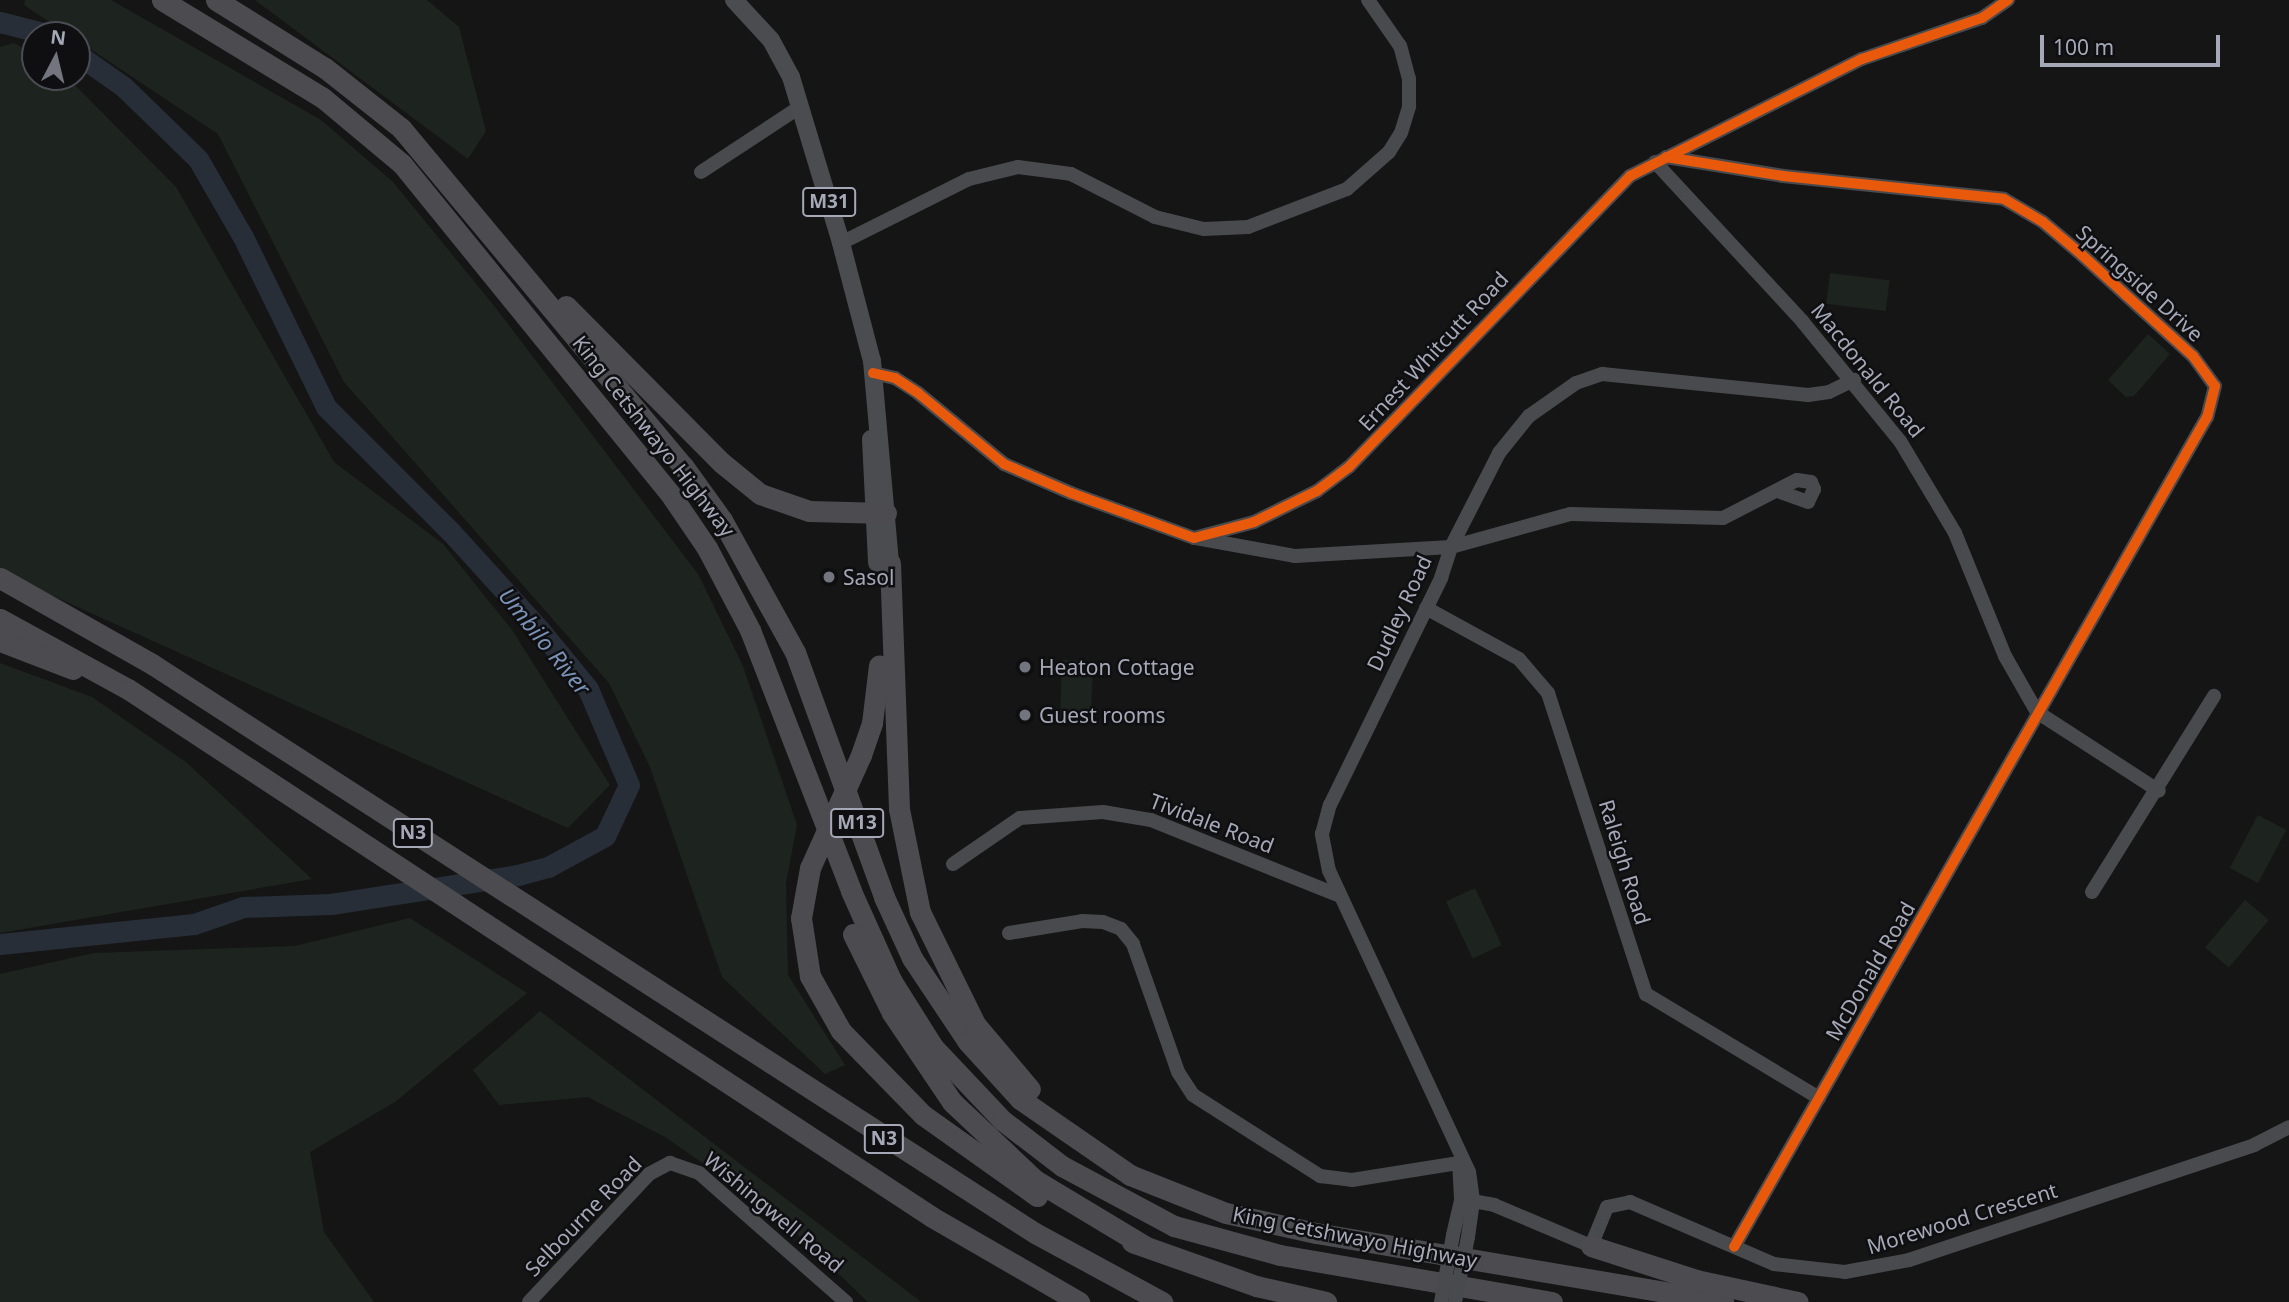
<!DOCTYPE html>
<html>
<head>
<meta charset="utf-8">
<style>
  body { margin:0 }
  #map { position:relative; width:2289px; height:1302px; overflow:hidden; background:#151515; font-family:"Noto Sans",sans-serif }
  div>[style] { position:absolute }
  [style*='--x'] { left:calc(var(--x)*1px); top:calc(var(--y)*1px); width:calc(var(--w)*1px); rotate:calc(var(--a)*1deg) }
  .green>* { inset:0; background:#1d241f; transform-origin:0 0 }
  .river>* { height:21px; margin:-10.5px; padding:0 10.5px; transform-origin:10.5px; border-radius:10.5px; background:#272e38 }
  .minor>* { height:14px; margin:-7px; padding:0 7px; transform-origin:7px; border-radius:7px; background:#494a4e }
  .major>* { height:18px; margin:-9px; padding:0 9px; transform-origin:9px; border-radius:9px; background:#4b4c50 }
  .highway>* { height:21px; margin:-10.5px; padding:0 10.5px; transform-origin:10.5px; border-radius:10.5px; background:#4b4b50 }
  .minor-bridge>* { height:14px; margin:-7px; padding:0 7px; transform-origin:7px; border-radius:7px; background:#494a4e }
  .highway-bridge>* { height:21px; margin:-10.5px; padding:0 10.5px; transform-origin:10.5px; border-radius:10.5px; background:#4b4b50 }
  .cycleway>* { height:10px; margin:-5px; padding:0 5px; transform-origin:5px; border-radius:5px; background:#e8590c }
  .dots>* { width:19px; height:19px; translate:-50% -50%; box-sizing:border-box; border:4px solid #0f0f11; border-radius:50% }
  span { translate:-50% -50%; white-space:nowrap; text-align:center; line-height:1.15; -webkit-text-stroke:5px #0f0f11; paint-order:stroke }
  .shield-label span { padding:2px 5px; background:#0f0f11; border:2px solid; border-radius:5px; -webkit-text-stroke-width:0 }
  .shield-label { font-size:19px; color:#a5a8b7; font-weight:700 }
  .street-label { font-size:21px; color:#a5a8b7 }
  .poi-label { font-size:21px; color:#a5a8b7 }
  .left { translate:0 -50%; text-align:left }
  .water-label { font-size:23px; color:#7992b5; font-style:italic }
  .north { position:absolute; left:21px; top:21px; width:70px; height:70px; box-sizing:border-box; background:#0f0f11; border:2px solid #4b4c53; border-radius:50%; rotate:7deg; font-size:19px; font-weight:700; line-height:28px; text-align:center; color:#a5a8b7 }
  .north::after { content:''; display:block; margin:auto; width:24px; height:32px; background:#73757e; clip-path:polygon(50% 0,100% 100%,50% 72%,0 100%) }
  .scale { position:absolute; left:2040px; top:35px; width:180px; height:32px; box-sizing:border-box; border:4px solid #a5a8b7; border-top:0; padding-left:9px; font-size:21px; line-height:24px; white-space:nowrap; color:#a5a8b7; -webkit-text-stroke:5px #0f0f11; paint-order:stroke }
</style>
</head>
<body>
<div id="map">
  <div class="green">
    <i style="clip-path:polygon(25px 0,111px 0,321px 120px,393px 182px,495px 307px,698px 574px,743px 666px,797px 825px,786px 883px,788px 975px,845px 1065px,825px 1074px,722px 977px,650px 767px,609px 683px,344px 382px,218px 134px,77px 40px,77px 35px,69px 35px,24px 5px)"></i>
    <i style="clip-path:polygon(255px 0,427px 0,459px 27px,486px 131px,468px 159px)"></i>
    <i style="clip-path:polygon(14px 43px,35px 55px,35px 77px,67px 77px,176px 187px,334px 462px,443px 544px,512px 630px,610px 785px,568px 828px,0 572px,0 47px)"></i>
    <i style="left:1830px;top:273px;width:60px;height:31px;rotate:7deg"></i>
    <i style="clip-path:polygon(2148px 334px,2170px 354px,2134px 396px,2126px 397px,2108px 380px)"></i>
    <i style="left:1062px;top:660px;width:31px;height:61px;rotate:2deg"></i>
    <i style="clip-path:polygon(0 663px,92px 697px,187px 763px,312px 879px,0 933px)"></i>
    <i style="left:2258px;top:815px;width:32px;height:60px;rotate:28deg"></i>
    <i style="left:1475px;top:888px;width:63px;height:32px;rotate:65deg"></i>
    <i style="left:2245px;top:900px;width:31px;height:62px;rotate:40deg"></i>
    <i style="clip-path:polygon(410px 918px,527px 993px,395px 1102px,310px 1152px,324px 1232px,374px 1302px,0 1302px,0 974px,94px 953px,295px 946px)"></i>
    <i style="clip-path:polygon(540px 1011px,920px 1301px,919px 1302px,868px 1302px,776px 1214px,665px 1137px,588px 1097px,499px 1105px,473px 1070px)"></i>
  </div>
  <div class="river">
    <i style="--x:0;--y:22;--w:53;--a:14.3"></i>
    <i style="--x:0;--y:944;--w:195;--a:-5.9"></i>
    <i style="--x:194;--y:924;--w:52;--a:-19.1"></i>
    <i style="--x:243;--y:907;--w:88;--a:-2"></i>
    <i style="--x:331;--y:904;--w:189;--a:-8.8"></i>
    <i style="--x:518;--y:875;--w:31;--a:-15"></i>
    <i style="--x:548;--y:867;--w:65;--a:-28.5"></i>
    <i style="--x:605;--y:836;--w:56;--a:-64.8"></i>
    <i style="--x:629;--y:785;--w:104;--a:-113.1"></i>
    <i style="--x:588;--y:689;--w:77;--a:-129.2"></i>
    <i style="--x:539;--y:629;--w:131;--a:-132.2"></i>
    <i style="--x:451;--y:532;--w:177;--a:-135"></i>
    <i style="--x:326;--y:407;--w:189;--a:-116"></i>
    <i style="--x:243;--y:237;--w:90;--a:-120"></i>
    <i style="--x:198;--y:159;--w:103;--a:-135.8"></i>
    <i style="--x:124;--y:87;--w:57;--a:-144.9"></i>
  </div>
  <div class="minor">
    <i style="--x:1666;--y:157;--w:119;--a:9.2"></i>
    <i style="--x:1783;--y:176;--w:222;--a:5.9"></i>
    <i style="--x:2004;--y:199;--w:45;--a:30.5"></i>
    <i style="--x:2043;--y:222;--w:51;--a:40.2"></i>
    <i style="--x:2082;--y:255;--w:150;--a:42.3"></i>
    <i style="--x:2193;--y:356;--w:37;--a:54"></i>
    <i style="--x:2215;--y:386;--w:32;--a:104"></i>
    <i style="--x:2207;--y:417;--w:955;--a:119.68"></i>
    <i style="--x:1655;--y:162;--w:217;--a:47.2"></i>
    <i style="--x:1802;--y:321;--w:155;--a:50.8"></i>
    <i style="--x:1900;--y:441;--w:107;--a:59.1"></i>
    <i style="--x:1955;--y:533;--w:133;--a:67.9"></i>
    <i style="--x:2005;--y:656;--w:64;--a:60.3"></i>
    <i style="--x:2037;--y:712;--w:145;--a:32.9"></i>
    <i style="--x:701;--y:172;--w:118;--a:-33.3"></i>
    <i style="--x:841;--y:243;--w:143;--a:-26.6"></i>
    <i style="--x:969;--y:179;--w:50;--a:-13.8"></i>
    <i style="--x:1018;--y:167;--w:53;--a:7.5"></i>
    <i style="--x:1071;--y:174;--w:94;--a:27.1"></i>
    <i style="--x:1155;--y:217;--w:50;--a:13.8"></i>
    <i style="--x:1204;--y:229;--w:44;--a:-2.6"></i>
    <i style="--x:1248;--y:227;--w:106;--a:-21"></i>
    <i style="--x:1347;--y:189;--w:56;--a:-41.4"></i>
    <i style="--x:1389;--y:152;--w:22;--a:-58"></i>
    <i style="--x:1401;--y:133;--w:28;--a:-73"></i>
    <i style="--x:1409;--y:106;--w:27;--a:-90"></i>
    <i style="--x:1409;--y:79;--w:34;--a:-105"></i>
    <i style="--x:1400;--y:46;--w:56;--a:-124.8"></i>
    <i style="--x:873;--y:373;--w:23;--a:13"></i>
    <i style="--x:895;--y:378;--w:27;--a:33"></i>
    <i style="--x:918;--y:393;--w:112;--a:39.5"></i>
    <i style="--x:1004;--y:464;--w:73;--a:23.4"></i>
    <i style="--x:1071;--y:493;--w:131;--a:20.1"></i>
    <i style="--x:1194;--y:538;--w:62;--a:-14.9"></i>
    <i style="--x:1254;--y:522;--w:70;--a:-26.2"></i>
    <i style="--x:1317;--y:491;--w:40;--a:-37"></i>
    <i style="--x:1349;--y:467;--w:405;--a:-46"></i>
    <i style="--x:1630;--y:176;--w:260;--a:-26.8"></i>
    <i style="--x:1862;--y:59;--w:127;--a:-18.9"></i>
    <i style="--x:1982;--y:18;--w:32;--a:-35"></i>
    <i style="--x:1196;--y:538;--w:101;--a:10.3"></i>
    <i style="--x:1295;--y:556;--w:156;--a:-3.3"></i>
    <i style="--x:1451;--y:547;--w:123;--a:-15.5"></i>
    <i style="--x:1570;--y:514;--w:153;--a:1.5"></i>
    <i style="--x:1723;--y:518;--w:83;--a:-27.2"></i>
    <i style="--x:1797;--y:480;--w:14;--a:8"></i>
    <i style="--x:1811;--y:482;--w:8;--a:67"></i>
    <i style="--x:1814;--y:489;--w:14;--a:115"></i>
    <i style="--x:1808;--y:502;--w:29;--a:-160"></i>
    <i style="--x:1426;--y:608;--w:106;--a:28.7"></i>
    <i style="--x:1519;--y:659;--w:45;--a:49.5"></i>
    <i style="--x:1548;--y:693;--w:317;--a:72"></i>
    <i style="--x:1646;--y:994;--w:202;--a:31"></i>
    <i style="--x:953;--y:864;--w:81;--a:-34.5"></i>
    <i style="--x:1020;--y:818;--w:83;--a:-4.1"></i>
    <i style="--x:1103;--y:812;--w:49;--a:9.5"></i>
    <i style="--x:1151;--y:820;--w:204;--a:21.9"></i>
    <i style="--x:2092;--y:892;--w:231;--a:-58.1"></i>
    <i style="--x:1009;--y:933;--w:74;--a:-9.3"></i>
    <i style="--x:1082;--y:921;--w:21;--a:3"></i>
    <i style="--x:1103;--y:922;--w:19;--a:21"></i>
    <i style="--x:1121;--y:929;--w:19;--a:51"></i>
    <i style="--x:1133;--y:944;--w:136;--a:70.6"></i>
    <i style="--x:1178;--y:1072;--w:27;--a:57"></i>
    <i style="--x:1193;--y:1095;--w:151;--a:32.5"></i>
    <i style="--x:1320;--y:1176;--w:32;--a:7"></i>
    <i style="--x:1352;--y:1180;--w:113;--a:-9.1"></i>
    <i style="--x:1461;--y:1199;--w:34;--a:10"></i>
    <i style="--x:1494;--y:1205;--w:105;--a:22.9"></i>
    <i style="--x:1591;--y:1246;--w:42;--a:-67.7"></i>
    <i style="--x:1607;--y:1207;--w:24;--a:-12"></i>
    <i style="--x:1630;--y:1202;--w:157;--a:23.3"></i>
    <i style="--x:1774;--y:1264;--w:71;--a:6.4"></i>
    <i style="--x:1845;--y:1272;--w:65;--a:-10.6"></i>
    <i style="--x:1909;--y:1260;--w:364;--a:-18.4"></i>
    <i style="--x:2254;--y:1145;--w:39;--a:-27"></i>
    <i style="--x:1453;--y:1235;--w:37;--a:-77"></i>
    <i style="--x:1461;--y:1199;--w:35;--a:-93"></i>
    <i style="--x:1468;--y:1237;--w:37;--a:-82"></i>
    <i style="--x:1473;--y:1200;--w:28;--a:-98"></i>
    <i style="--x:1469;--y:1172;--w:332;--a:-114.9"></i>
    <i style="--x:1329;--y:871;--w:38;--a:-101"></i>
    <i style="--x:1322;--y:834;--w:30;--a:-75"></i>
    <i style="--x:1330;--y:805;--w:253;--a:-63.9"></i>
    <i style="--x:1441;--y:578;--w:33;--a:-72"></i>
    <i style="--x:1451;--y:547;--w:106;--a:-62.9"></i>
    <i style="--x:1499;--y:453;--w:48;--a:-51"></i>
    <i style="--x:1529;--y:416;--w:57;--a:-35.1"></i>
    <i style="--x:1576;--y:383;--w:28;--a:-19"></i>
    <i style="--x:1602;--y:374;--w:207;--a:5.8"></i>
    <i style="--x:1808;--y:395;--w:21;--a:-8"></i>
    <i style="--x:1829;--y:392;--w:28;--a:-26"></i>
    <i style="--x:529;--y:1302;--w:175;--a:-46.8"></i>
    <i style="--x:649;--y:1174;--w:24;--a:-28"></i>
    <i style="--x:670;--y:1163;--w:31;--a:19"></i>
    <i style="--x:699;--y:1173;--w:196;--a:41.3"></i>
  </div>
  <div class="major">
    <i style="--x:734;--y:0;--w:54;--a:47.2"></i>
    <i style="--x:771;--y:40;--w:42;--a:61.6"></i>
    <i style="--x:791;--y:77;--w:173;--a:73.2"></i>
    <i style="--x:841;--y:243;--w:122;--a:75.3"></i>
    <i style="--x:872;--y:361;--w:203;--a:84.9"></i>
    <i style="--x:871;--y:439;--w:124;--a:87.2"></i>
  </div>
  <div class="highway">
    <i style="--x:162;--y:0;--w:188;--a:31.3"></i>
    <i style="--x:323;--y:98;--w:103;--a:39.9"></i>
    <i style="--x:402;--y:164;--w:430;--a:50.9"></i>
    <i style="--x:673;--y:498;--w:60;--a:55.8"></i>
    <i style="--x:707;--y:548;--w:93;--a:62.3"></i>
    <i style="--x:750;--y:630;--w:280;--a:68.8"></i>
    <i style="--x:851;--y:891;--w:98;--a:65.8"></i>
    <i style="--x:891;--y:980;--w:79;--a:57.9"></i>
    <i style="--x:933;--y:1047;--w:100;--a:46.6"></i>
    <i style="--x:1002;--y:1120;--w:76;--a:37.5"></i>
    <i style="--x:1062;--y:1166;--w:127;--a:28.2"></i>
    <i style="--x:1174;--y:1226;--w:110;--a:15.3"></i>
    <i style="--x:1280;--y:1255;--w:276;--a:9.8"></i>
    <i style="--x:216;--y:0;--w:128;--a:32"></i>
    <i style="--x:325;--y:68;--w:97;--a:38.3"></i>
    <i style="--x:401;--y:128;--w:440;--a:50.2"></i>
    <i style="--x:683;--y:466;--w:67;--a:54.2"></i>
    <i style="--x:722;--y:520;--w:151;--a:61.1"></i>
    <i style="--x:795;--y:652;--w:261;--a:70"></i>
    <i style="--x:884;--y:897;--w:67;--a:65.3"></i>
    <i style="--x:912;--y:958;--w:101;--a:56.3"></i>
    <i style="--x:968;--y:1042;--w:77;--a:47.6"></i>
    <i style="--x:1020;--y:1099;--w:134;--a:34.6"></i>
    <i style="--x:1130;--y:1175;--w:103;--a:21.6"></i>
    <i style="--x:1226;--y:1213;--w:92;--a:12.5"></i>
    <i style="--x:1316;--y:1233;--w:413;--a:9.6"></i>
    <i style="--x:566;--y:306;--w:221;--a:45.2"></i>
    <i style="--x:722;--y:463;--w:49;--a:39.2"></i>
    <i style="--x:760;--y:494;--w:52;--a:19.1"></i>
    <i style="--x:809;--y:511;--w:77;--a:1.5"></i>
    <i style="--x:890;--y:563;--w:246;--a:87.9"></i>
    <i style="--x:899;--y:809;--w:105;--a:78.5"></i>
    <i style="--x:920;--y:912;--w:125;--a:63.8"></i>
    <i style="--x:975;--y:1024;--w:85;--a:49.8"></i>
    <i style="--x:0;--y:578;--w:175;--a:29.5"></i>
    <i style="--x:152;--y:664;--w:1050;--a:32.8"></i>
    <i style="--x:1035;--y:1233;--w:145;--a:28.5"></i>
    <i style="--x:0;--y:619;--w:146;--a:28.7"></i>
    <i style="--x:128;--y:689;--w:962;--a:33.29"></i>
    <i style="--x:932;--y:1217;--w:170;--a:30"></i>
    <i style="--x:0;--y:641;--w:78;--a:21"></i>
    <i style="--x:861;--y:755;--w:34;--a:-71"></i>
    <i style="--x:872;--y:723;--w:58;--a:-83.1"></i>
    <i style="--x:801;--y:918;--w:59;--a:81.2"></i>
    <i style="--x:810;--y:976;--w:63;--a:60.6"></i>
    <i style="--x:841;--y:1031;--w:117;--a:45.7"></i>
    <i style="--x:923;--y:1115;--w:140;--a:35.4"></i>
    <i style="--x:853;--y:934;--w:88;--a:63.7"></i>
    <i style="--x:892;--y:1013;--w:107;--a:56"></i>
    <i style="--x:952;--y:1102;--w:114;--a:43.2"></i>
    <i style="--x:1035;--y:1180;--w:128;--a:31"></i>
    <i style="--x:1132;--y:1242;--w:132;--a:19.5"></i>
    <i style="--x:1256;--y:1286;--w:72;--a:12.9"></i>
    <i style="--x:1591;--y:1246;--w:110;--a:17.9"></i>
    <i style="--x:1696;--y:1280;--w:104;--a:12.2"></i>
  </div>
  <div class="minor-bridge">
    <i style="--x:1441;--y:1302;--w:68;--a:-79.8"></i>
    <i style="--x:1455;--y:1302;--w:66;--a:-78.7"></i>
  </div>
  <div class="highway-bridge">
    <i style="--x:801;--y:918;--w:51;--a:-79.8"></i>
    <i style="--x:810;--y:868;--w:124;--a:-65.7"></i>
  </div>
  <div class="cycleway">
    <i style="--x:1666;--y:157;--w:119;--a:9.2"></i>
    <i style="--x:1783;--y:176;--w:222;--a:5.9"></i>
    <i style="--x:2004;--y:199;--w:45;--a:30.5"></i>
    <i style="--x:2043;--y:222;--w:51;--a:40.2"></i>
    <i style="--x:2082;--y:255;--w:150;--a:42.3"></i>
    <i style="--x:2193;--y:356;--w:37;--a:54"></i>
    <i style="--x:2215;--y:386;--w:32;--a:104"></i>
    <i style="--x:2207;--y:417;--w:955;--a:119.68"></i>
    <i style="--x:873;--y:373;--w:23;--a:13"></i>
    <i style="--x:895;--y:378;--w:27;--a:33"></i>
    <i style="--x:918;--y:393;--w:112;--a:39.5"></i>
    <i style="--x:1004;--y:464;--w:73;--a:23.4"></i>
    <i style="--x:1071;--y:493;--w:131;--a:20.1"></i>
    <i style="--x:1194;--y:538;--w:62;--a:-14.9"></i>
    <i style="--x:1254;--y:522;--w:70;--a:-26.2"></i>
    <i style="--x:1317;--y:491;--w:40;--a:-37"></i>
    <i style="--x:1349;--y:467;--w:405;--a:-46"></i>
    <i style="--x:1630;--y:176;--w:260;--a:-26.8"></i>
    <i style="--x:1862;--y:59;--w:127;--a:-18.9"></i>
    <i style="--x:1982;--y:18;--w:32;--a:-35"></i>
  </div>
  <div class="dots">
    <i style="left:829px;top:577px;background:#73757e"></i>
    <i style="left:1025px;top:667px;background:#73757e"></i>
    <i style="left:1025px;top:715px;background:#73757e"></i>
  </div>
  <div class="shield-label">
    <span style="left:829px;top:202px">M31</span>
    <span style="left:857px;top:823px">M13</span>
    <span style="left:413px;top:833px">N3</span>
    <span style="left:884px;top:1139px">N3</span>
  </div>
  <div class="street-label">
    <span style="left:2140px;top:283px;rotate:42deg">Springside Drive</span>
    <span style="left:1433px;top:351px;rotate:-47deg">Ernest Whitcutt Road</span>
    <span style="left:1868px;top:370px;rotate:51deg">Macdonald Road</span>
    <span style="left:654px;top:436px;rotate:52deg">King Cetshwayo Highway</span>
    <span style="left:1399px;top:613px;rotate:-65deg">Dudley Road</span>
    <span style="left:1212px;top:823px;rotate:21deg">Tividale Road</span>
    <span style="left:1625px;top:862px;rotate:73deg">Raleigh Road</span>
    <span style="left:1870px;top:971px;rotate:-60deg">McDonald Road</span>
    <span style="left:774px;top:1212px;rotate:40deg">Wishingwell Road</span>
    <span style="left:583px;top:1216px;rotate:-46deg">Selbourne Road</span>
    <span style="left:1962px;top:1218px;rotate:-17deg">Morewood Crescent</span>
    <span style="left:1355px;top:1237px;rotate:11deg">King Cetshwayo Highway</span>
  </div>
  <div class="poi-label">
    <span class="left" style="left:843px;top:577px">Sasol</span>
    <span class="left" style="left:1039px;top:667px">Heaton Cottage</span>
    <span class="left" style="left:1039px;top:715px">Guest rooms</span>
  </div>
  <div class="water-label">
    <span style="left:545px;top:641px;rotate:51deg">Umbilo River</span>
  </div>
  <div class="north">N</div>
  <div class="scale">100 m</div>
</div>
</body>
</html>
